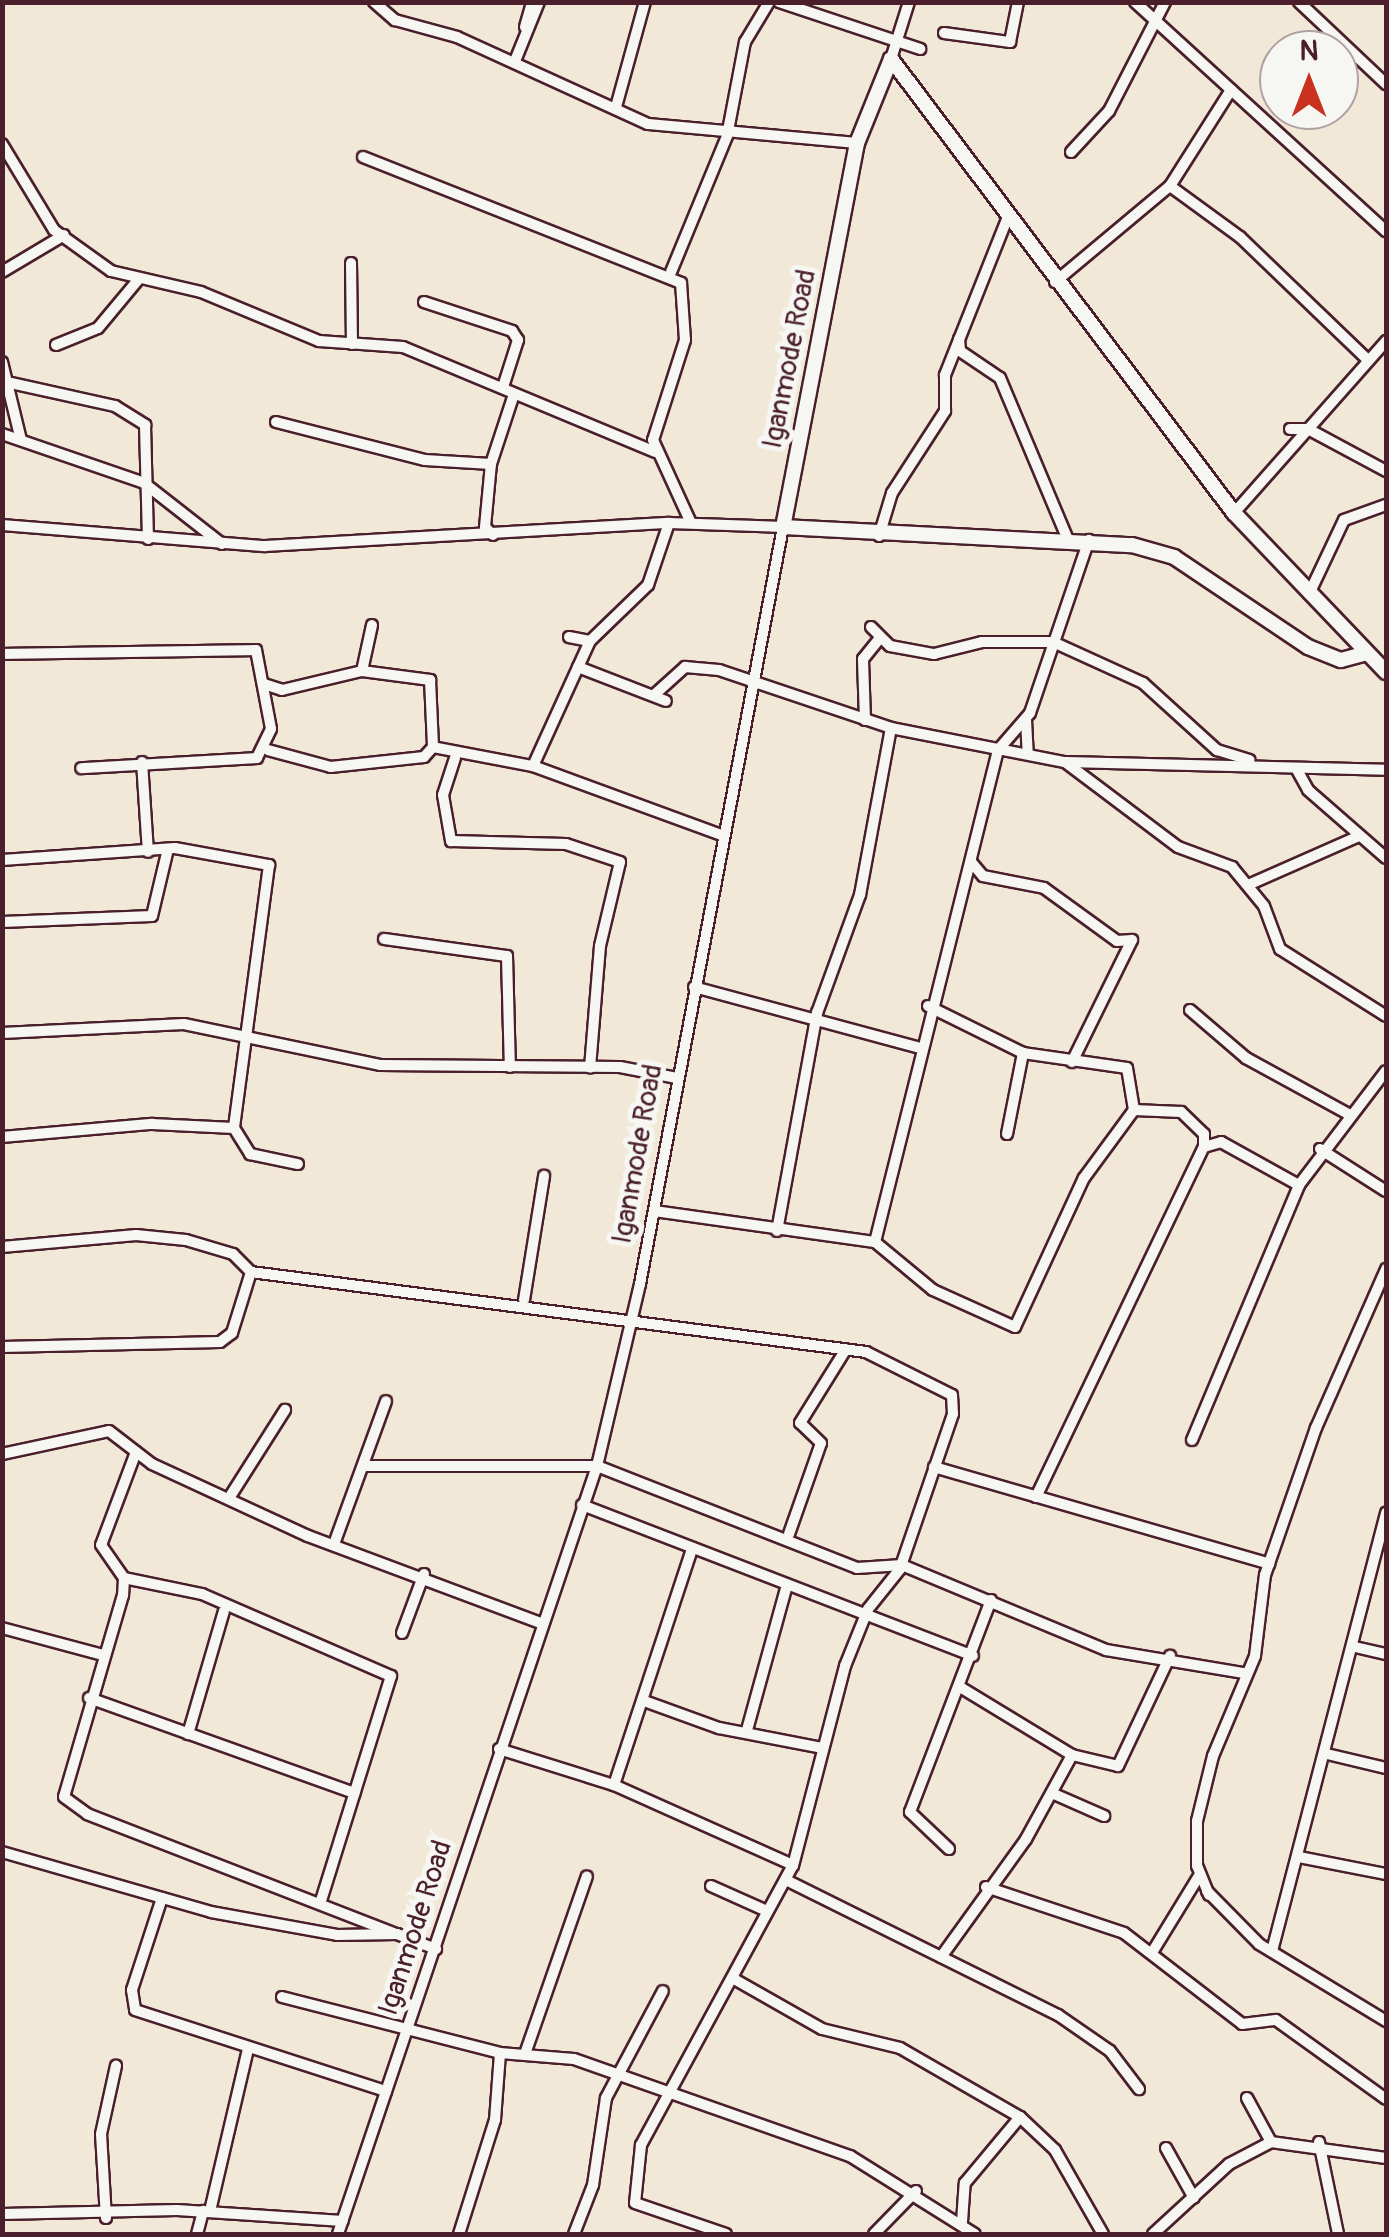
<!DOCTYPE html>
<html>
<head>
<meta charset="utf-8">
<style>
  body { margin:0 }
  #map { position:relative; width:1389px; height:2237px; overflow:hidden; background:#f1e8d8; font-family:Pangolin,sans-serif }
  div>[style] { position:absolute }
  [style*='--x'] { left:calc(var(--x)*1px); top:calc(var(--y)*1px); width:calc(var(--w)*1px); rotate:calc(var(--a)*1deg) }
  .roads { filter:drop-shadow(2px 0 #4a1f2b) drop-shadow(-2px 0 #4a1f2b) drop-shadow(0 2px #4a1f2b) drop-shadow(0 -2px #4a1f2b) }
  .street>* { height:10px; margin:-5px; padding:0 5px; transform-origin:5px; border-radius:5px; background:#f6f6f2 }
  .secondary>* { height:14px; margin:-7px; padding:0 7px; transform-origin:7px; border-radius:7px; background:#f6f6f2 }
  span { translate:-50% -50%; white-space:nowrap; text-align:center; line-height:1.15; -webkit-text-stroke:10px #f6f6f2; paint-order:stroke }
  .street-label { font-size:28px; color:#4a1f2b }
  .frame { position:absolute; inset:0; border:5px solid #4a1f2b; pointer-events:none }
  .north { position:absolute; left:1259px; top:30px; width:100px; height:100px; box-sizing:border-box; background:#f6f6f2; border:2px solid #b1a0a2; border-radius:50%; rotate:0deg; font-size:28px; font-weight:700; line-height:40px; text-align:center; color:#4a1f2b }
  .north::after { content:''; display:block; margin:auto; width:35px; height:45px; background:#c8321e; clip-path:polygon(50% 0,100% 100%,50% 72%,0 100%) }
</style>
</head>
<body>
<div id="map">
  <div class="roads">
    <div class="street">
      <i style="--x:374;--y:2;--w:28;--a:41"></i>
      <i style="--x:395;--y:20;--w:64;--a:15.3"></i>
      <i style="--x:457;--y:37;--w:210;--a:24.5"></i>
      <i style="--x:648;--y:124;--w:210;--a:5.2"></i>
      <i style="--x:779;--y:2;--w:149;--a:18.4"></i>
      <i style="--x:1135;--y:2;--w:340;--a:42.4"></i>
      <i style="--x:1299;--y:2;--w:120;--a:43.3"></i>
      <i style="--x:525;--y:27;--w:26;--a:-74"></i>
      <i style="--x:944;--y:33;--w:67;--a:7.8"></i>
      <i style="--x:1010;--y:42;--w:41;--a:-78.7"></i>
      <i style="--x:891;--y:59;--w:60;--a:-72.5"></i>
      <i style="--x:515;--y:61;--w:64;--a:-67.9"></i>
      <i style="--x:616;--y:107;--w:109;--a:-74.6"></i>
      <i style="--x:2;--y:144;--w:100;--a:58.8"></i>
      <i style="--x:54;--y:230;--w:70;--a:35.7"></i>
      <i style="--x:111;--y:271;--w:92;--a:13.1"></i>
      <i style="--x:201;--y:292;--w:128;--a:22.6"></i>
      <i style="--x:319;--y:341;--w:84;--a:4.1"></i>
      <i style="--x:403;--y:347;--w:273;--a:22.6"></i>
      <i style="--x:1071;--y:152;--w:56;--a:-47.2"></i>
      <i style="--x:1109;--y:111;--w:123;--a:-62.8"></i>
      <i style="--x:363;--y:157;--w:342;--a:21.6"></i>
      <i style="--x:681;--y:283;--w:57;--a:86"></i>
      <i style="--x:685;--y:340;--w:105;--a:107.7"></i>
      <i style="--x:653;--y:440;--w:91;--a:65.4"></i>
      <i style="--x:1170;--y:186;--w:87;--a:36.1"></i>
      <i style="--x:1240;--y:237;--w:178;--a:43.9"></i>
      <i style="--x:351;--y:263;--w:81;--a:89.3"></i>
      <i style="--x:2;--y:272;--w:72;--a:-30.8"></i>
      <i style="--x:671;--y:272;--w:147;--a:-67.6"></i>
      <i style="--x:727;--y:136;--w:96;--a:-79.2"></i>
      <i style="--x:745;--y:42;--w:47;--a:-59"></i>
      <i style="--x:1055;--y:282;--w:150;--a:-39.9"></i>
      <i style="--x:1170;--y:186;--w:114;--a:-57.6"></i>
      <i style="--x:424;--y:302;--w:93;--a:18.2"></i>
      <i style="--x:512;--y:331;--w:11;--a:56"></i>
      <i style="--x:518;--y:340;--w:49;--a:107.7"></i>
      <i style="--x:959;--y:339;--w:12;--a:85"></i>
      <i style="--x:960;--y:351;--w:48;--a:34"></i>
      <i style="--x:1000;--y:378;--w:173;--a:67.2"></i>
      <i style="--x:56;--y:345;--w:45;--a:-22"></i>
      <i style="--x:98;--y:328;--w:62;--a:-50.2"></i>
      <i style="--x:2;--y:362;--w:80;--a:76.3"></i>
      <i style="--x:11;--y:383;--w:107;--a:12.5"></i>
      <i style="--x:115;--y:406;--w:36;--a:32"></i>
      <i style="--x:145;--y:425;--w:114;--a:88.5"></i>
      <i style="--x:276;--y:422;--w:154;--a:14.3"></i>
      <i style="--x:425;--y:460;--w:66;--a:3.5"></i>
      <i style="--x:1290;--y:429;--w:18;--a:0"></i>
      <i style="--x:1308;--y:429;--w:89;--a:28.3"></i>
      <i style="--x:2;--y:434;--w:150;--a:19"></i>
      <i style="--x:144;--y:483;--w:99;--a:38"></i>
      <i style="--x:1234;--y:513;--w:230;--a:-48.5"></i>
      <i style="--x:2;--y:525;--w:264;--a:4.6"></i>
      <i style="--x:265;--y:546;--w:405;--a:-3.3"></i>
      <i style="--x:669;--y:523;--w:114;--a:2"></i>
      <i style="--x:783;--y:527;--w:770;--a:100.7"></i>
      <i style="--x:640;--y:1284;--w:187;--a:103.3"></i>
      <i style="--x:597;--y:1466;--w:810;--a:108.64"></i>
      <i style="--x:493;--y:535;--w:11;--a:-135"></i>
      <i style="--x:485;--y:527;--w:63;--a:-84.6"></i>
      <i style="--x:491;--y:464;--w:74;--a:-71.8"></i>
      <i style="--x:879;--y:536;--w:45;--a:-73.2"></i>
      <i style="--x:892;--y:493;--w:98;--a:-57.1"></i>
      <i style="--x:945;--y:411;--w:36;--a:-90"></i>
      <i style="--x:945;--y:375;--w:168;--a:-68.3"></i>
      <i style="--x:1309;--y:594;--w:82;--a:-64.7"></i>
      <i style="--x:1344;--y:520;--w:45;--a:-19.7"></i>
      <i style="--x:871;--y:627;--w:27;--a:45"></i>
      <i style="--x:890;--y:646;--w:45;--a:10.3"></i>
      <i style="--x:934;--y:654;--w:49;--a:-14"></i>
      <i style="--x:982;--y:642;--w:71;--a:0"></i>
      <i style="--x:1053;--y:642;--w:99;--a:24.5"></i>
      <i style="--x:1143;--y:683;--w:100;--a:42.2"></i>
      <i style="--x:1217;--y:750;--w:34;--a:17"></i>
      <i style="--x:569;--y:637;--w:21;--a:11"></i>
      <i style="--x:2;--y:654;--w:254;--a:-0.9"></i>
      <i style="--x:256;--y:650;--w:80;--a:79.2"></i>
      <i style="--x:271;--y:729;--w:32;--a:116"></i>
      <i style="--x:257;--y:758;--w:176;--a:176.7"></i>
      <i style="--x:578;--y:667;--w:94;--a:21.1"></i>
      <i style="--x:362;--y:671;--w:47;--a:-77.7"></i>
      <i style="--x:264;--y:684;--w:19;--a:18"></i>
      <i style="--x:282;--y:690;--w:82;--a:-13.4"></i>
      <i style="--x:362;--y:671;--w:69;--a:7.5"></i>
      <i style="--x:430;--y:680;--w:67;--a:87.4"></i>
      <i style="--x:433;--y:747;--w:13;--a:132"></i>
      <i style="--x:424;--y:757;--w:94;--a:173.9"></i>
      <i style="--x:331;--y:767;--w:65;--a:-164.9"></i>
      <i style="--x:654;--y:695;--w:42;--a:-42.1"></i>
      <i style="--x:685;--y:667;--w:34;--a:5"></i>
      <i style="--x:719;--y:670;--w:182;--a:18.6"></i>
      <i style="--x:891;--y:728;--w:177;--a:11.1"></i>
      <i style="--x:1065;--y:762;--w:141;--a:37"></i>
      <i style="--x:1178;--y:847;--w:58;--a:20.3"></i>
      <i style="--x:1232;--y:867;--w:50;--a:50.6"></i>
      <i style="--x:1264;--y:906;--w:46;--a:69.6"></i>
      <i style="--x:1280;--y:949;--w:125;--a:32.3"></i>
      <i style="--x:865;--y:720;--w:61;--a:-91.9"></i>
      <i style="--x:863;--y:659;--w:27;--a:-51"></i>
      <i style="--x:1026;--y:720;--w:34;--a:87"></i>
      <i style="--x:433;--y:747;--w:102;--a:10.8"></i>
      <i style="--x:533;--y:766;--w:201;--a:20.1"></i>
      <i style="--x:455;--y:758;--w:39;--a:108"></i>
      <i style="--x:443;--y:795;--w:47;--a:80.1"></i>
      <i style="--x:451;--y:841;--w:115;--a:1.5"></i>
      <i style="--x:566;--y:844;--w:57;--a:18.4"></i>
      <i style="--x:620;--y:862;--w:86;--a:103.4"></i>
      <i style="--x:600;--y:946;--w:122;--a:94.7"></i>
      <i style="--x:142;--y:762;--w:90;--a:86.2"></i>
      <i style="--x:1066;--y:762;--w:320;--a:1.4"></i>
      <i style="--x:533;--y:766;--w:137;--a:-65.5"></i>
      <i style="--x:590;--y:641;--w:81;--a:-44"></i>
      <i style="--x:648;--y:585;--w:65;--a:-71.3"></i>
      <i style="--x:1296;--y:768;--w:25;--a:61"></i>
      <i style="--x:1308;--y:790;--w:103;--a:41.1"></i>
      <i style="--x:2;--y:860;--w:173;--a:-4"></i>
      <i style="--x:175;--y:848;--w:96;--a:10.3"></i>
      <i style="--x:269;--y:865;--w:265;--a:97.6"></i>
      <i style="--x:234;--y:1128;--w:31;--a:58"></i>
      <i style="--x:250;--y:1154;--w:49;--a:11.8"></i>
      <i style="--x:972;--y:863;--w:17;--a:50"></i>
      <i style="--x:983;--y:876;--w:62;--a:11.1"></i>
      <i style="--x:1044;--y:888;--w:90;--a:36"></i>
      <i style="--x:1117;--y:941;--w:15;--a:-4"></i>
      <i style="--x:1132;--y:940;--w:136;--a:116.2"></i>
      <i style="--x:1248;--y:885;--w:119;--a:-23.8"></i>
      <i style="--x:2;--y:922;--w:150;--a:-2.3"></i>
      <i style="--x:152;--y:916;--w:65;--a:-76.6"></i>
      <i style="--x:384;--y:939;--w:124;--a:7.9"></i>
      <i style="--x:507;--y:956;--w:111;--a:88.5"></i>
      <i style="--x:694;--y:987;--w:231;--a:15.1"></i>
      <i style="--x:928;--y:1006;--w:106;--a:26.3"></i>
      <i style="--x:1023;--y:1053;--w:105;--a:8.2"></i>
      <i style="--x:1127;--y:1068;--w:43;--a:80.5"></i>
      <i style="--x:1190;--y:1010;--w:74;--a:40.6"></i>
      <i style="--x:1246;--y:1058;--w:119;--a:28.7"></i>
      <i style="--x:2;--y:1033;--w:182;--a:-2.8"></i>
      <i style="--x:184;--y:1024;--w:200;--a:11.8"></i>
      <i style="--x:380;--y:1065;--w:240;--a:0.5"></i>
      <i style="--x:620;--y:1067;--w:58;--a:10.9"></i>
      <i style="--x:1007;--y:1134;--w:83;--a:-78.8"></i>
      <i style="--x:2;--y:1137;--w:151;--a:-5"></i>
      <i style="--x:152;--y:1124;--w:82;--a:2.8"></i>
      <i style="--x:1204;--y:1147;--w:18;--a:-16"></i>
      <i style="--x:1221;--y:1142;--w:89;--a:28.9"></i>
      <i style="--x:1320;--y:1149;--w:78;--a:32.5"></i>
      <i style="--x:654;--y:1211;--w:223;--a:8"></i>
      <i style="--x:875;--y:1242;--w:75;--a:39.6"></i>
      <i style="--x:933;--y:1290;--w:90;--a:24.3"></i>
      <i style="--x:1015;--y:1327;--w:164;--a:-65.2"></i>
      <i style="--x:1084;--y:1178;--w:84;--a:-53.7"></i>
      <i style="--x:777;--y:1231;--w:222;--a:-79.6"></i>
      <i style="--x:817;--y:1013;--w:126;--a:-70"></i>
      <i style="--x:860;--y:895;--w:170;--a:-79.5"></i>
      <i style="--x:875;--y:1242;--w:507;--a:-75.96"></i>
      <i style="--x:998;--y:750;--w:49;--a:-49.1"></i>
      <i style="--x:1030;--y:713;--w:183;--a:-71.2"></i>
      <i style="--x:2;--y:1247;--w:135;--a:-5.1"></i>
      <i style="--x:136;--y:1235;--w:50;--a:5.7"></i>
      <i style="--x:186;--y:1240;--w:49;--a:16.6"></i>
      <i style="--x:233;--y:1254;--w:25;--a:45"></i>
      <i style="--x:251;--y:1272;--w:620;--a:7.41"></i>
      <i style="--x:866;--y:1352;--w:96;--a:26.6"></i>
      <i style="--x:952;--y:1395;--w:19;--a:87"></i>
      <i style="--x:953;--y:1414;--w:164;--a:108.9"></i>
      <i style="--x:900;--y:1569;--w:51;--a:128.7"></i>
      <i style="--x:868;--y:1609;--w:61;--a:112"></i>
      <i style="--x:845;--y:1666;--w:206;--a:104.6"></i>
      <i style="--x:793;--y:1865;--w:319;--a:118.5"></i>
      <i style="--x:641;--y:2145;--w:58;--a:95.9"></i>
      <i style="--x:635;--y:2203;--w:96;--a:18.8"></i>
      <i style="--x:524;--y:1300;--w:126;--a:-80.8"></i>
      <i style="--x:2;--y:1347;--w:218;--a:-1.3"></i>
      <i style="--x:220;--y:1342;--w:15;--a:-37"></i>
      <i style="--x:232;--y:1333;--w:64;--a:-72.7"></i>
      <i style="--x:1192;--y:1440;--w:277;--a:-67.2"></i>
      <i style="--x:1299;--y:1185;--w:143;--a:-52.7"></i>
      <i style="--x:136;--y:1452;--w:99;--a:110.6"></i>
      <i style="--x:101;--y:1545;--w:40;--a:55.1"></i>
      <i style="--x:124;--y:1578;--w:17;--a:93"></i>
      <i style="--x:123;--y:1595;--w:210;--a:106.3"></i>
      <i style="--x:64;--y:1797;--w:29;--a:36"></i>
      <i style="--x:87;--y:1814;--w:332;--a:21.2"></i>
      <i style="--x:2;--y:1454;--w:109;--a:-12.1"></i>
      <i style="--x:109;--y:1431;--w:54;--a:37.5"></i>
      <i style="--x:152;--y:1464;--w:172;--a:24.8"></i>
      <i style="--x:308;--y:1536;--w:249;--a:20.5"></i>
      <i style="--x:367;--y:1466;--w:230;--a:0"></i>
      <i style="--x:597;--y:1466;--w:279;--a:21.4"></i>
      <i style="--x:857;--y:1568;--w:45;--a:-3.8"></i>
      <i style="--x:902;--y:1565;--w:221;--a:22.6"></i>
      <i style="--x:1106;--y:1650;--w:140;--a:9.5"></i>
      <i style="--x:934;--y:1467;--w:349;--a:16.1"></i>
      <i style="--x:231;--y:1495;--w:101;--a:-57.6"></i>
      <i style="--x:1036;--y:1497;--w:388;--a:-64.4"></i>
      <i style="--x:1204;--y:1147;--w:13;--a:-90"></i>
      <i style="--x:1204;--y:1134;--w:32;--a:-136"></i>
      <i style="--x:1181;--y:1112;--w:47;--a:-177.6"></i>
      <i style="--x:582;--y:1505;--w:419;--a:21.1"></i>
      <i style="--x:789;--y:1534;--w:96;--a:-70.6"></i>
      <i style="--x:821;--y:1443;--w:29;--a:-136"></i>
      <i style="--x:800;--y:1423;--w:87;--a:-58.1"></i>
      <i style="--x:334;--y:1544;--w:152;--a:-70"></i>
      <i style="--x:124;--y:1578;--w:80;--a:11.6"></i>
      <i style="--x:202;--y:1594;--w:206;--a:23.5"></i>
      <i style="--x:391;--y:1676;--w:236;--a:107.3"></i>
      <i style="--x:2;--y:1628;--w:105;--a:15"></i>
      <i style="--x:402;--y:1633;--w:63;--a:-69.6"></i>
      <i style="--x:1355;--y:1647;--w:32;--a:13"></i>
      <i style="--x:960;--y:1687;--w:131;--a:31.3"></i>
      <i style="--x:89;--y:1698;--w:282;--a:19.7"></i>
      <i style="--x:647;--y:1702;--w:77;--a:19.9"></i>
      <i style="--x:719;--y:1728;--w:106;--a:10.9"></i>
      <i style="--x:747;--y:1730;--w:150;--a:-74.6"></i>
      <i style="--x:188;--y:1734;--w:128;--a:-73.7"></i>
      <i style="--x:499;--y:1749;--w:121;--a:17.4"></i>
      <i style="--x:614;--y:1785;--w:196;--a:24.1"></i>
      <i style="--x:1327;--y:1754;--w:61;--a:13.3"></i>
      <i style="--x:614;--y:1785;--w:245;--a:-71.7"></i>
      <i style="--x:1054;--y:1794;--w:55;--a:23.7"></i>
      <i style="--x:949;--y:1849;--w:54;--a:-136.5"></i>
      <i style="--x:910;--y:1812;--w:227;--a:-69.1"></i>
      <i style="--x:2;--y:1852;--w:217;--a:16"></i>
      <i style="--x:211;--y:1912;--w:128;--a:10.3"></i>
      <i style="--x:337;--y:1935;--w:60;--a:-1"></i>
      <i style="--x:397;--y:1934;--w:42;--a:21"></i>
      <i style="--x:1299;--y:1857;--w:89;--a:11.1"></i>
      <i style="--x:786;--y:1880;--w:304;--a:26.4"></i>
      <i style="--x:1058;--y:2015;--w:63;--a:34.7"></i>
      <i style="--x:1110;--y:2051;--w:48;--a:52.7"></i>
      <i style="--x:711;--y:1886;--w:61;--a:24.1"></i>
      <i style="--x:986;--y:1887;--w:145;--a:18.4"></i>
      <i style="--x:1124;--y:1933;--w:149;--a:37.6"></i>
      <i style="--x:1242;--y:2024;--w:34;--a:-7"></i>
      <i style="--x:1276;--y:2020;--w:135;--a:35.7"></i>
      <i style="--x:1207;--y:1891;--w:74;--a:45.5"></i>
      <i style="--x:1259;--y:1944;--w:149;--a:31.2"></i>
      <i style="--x:1209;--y:1895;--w:31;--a:-112"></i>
      <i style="--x:1197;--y:1866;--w:45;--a:-90"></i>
      <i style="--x:1197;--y:1821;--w:67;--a:-76.2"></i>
      <i style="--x:1213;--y:1756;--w:108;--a:-67.2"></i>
      <i style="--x:1255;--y:1656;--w:82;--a:-83"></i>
      <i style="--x:1265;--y:1575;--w:156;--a:-70.9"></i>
      <i style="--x:1316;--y:1428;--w:174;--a:-66.2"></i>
      <i style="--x:162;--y:1898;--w:97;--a:108.1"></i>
      <i style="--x:132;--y:1990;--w:20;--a:81"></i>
      <i style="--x:135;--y:2010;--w:264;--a:17.9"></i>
      <i style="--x:1153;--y:1951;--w:88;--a:-58.5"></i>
      <i style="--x:1272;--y:1951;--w:453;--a:-75.4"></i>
      <i style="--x:941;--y:1957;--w:145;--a:-54.2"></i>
      <i style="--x:1026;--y:1839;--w:96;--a:-61.3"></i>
      <i style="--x:1072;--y:1755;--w:47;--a:13.4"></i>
      <i style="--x:1118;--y:1766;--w:122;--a:-64.7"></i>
      <i style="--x:734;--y:1979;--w:101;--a:29.6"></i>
      <i style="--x:822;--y:2029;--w:80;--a:13.7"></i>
      <i style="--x:900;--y:2048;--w:138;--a:29.9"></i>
      <i style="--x:1020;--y:2117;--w:48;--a:43.3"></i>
      <i style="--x:1055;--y:2150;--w:97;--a:60.3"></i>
      <i style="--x:282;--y:1997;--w:225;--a:14.4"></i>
      <i style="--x:500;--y:2053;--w:74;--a:4.6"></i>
      <i style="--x:574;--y:2059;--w:293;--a:19.4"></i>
      <i style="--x:850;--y:2156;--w:147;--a:32"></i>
      <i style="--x:525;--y:2054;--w:188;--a:-70.8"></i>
      <i style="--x:1247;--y:2098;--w:50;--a:61.4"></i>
      <i style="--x:1319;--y:2142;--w:94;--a:78.3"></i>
      <i style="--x:1166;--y:2148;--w:57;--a:60.8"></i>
      <i style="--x:210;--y:2211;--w:166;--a:-76.8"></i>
      <i style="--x:2;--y:2214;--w:175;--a:-1.3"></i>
      <i style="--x:177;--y:2210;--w:166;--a:3.8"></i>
      <i style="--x:106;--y:2218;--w:84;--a:-93.4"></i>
      <i style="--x:101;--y:2134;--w:70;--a:-77.6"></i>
      <i style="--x:962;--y:2222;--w:39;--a:-86"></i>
      <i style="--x:965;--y:2183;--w:86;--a:-50.2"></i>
      <i style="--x:197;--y:2234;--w:24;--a:-75"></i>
      <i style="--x:459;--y:2234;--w:120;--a:-72.5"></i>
      <i style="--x:495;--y:2120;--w:67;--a:-85.7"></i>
      <i style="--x:574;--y:2234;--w:53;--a:-68.8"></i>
      <i style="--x:593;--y:2185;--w:88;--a:-81.5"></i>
      <i style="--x:606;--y:2098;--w:121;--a:-62"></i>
      <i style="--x:874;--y:2234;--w:60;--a:-45.7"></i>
      <i style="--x:1153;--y:2234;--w:103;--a:-42.6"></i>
      <i style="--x:1229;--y:2164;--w:47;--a:-27.6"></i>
      <i style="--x:1271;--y:2142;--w:116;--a:7.9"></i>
    </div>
    <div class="secondary">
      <i style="--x:891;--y:59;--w:91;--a:112"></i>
      <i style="--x:857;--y:143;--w:391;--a:100.9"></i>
      <i style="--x:783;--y:527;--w:349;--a:3"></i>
      <i style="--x:1132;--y:545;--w:44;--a:15.9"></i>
      <i style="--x:1174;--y:557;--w:161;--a:33.9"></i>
      <i style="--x:1308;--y:647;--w:35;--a:22"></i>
      <i style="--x:1341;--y:660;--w:24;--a:-15"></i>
      <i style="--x:891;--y:59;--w:569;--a:52.93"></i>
      <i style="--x:1234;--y:513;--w:220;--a:46.3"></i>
    </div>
  </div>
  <div class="street-label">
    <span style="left:790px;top:359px;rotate:-79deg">Iganmode Road</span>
    <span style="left:638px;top:1154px;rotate:-80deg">Iganmode Road</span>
    <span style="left:416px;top:1928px;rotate:-72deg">Iganmode Road</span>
  </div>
  <div class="frame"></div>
  <div class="north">N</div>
</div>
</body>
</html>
